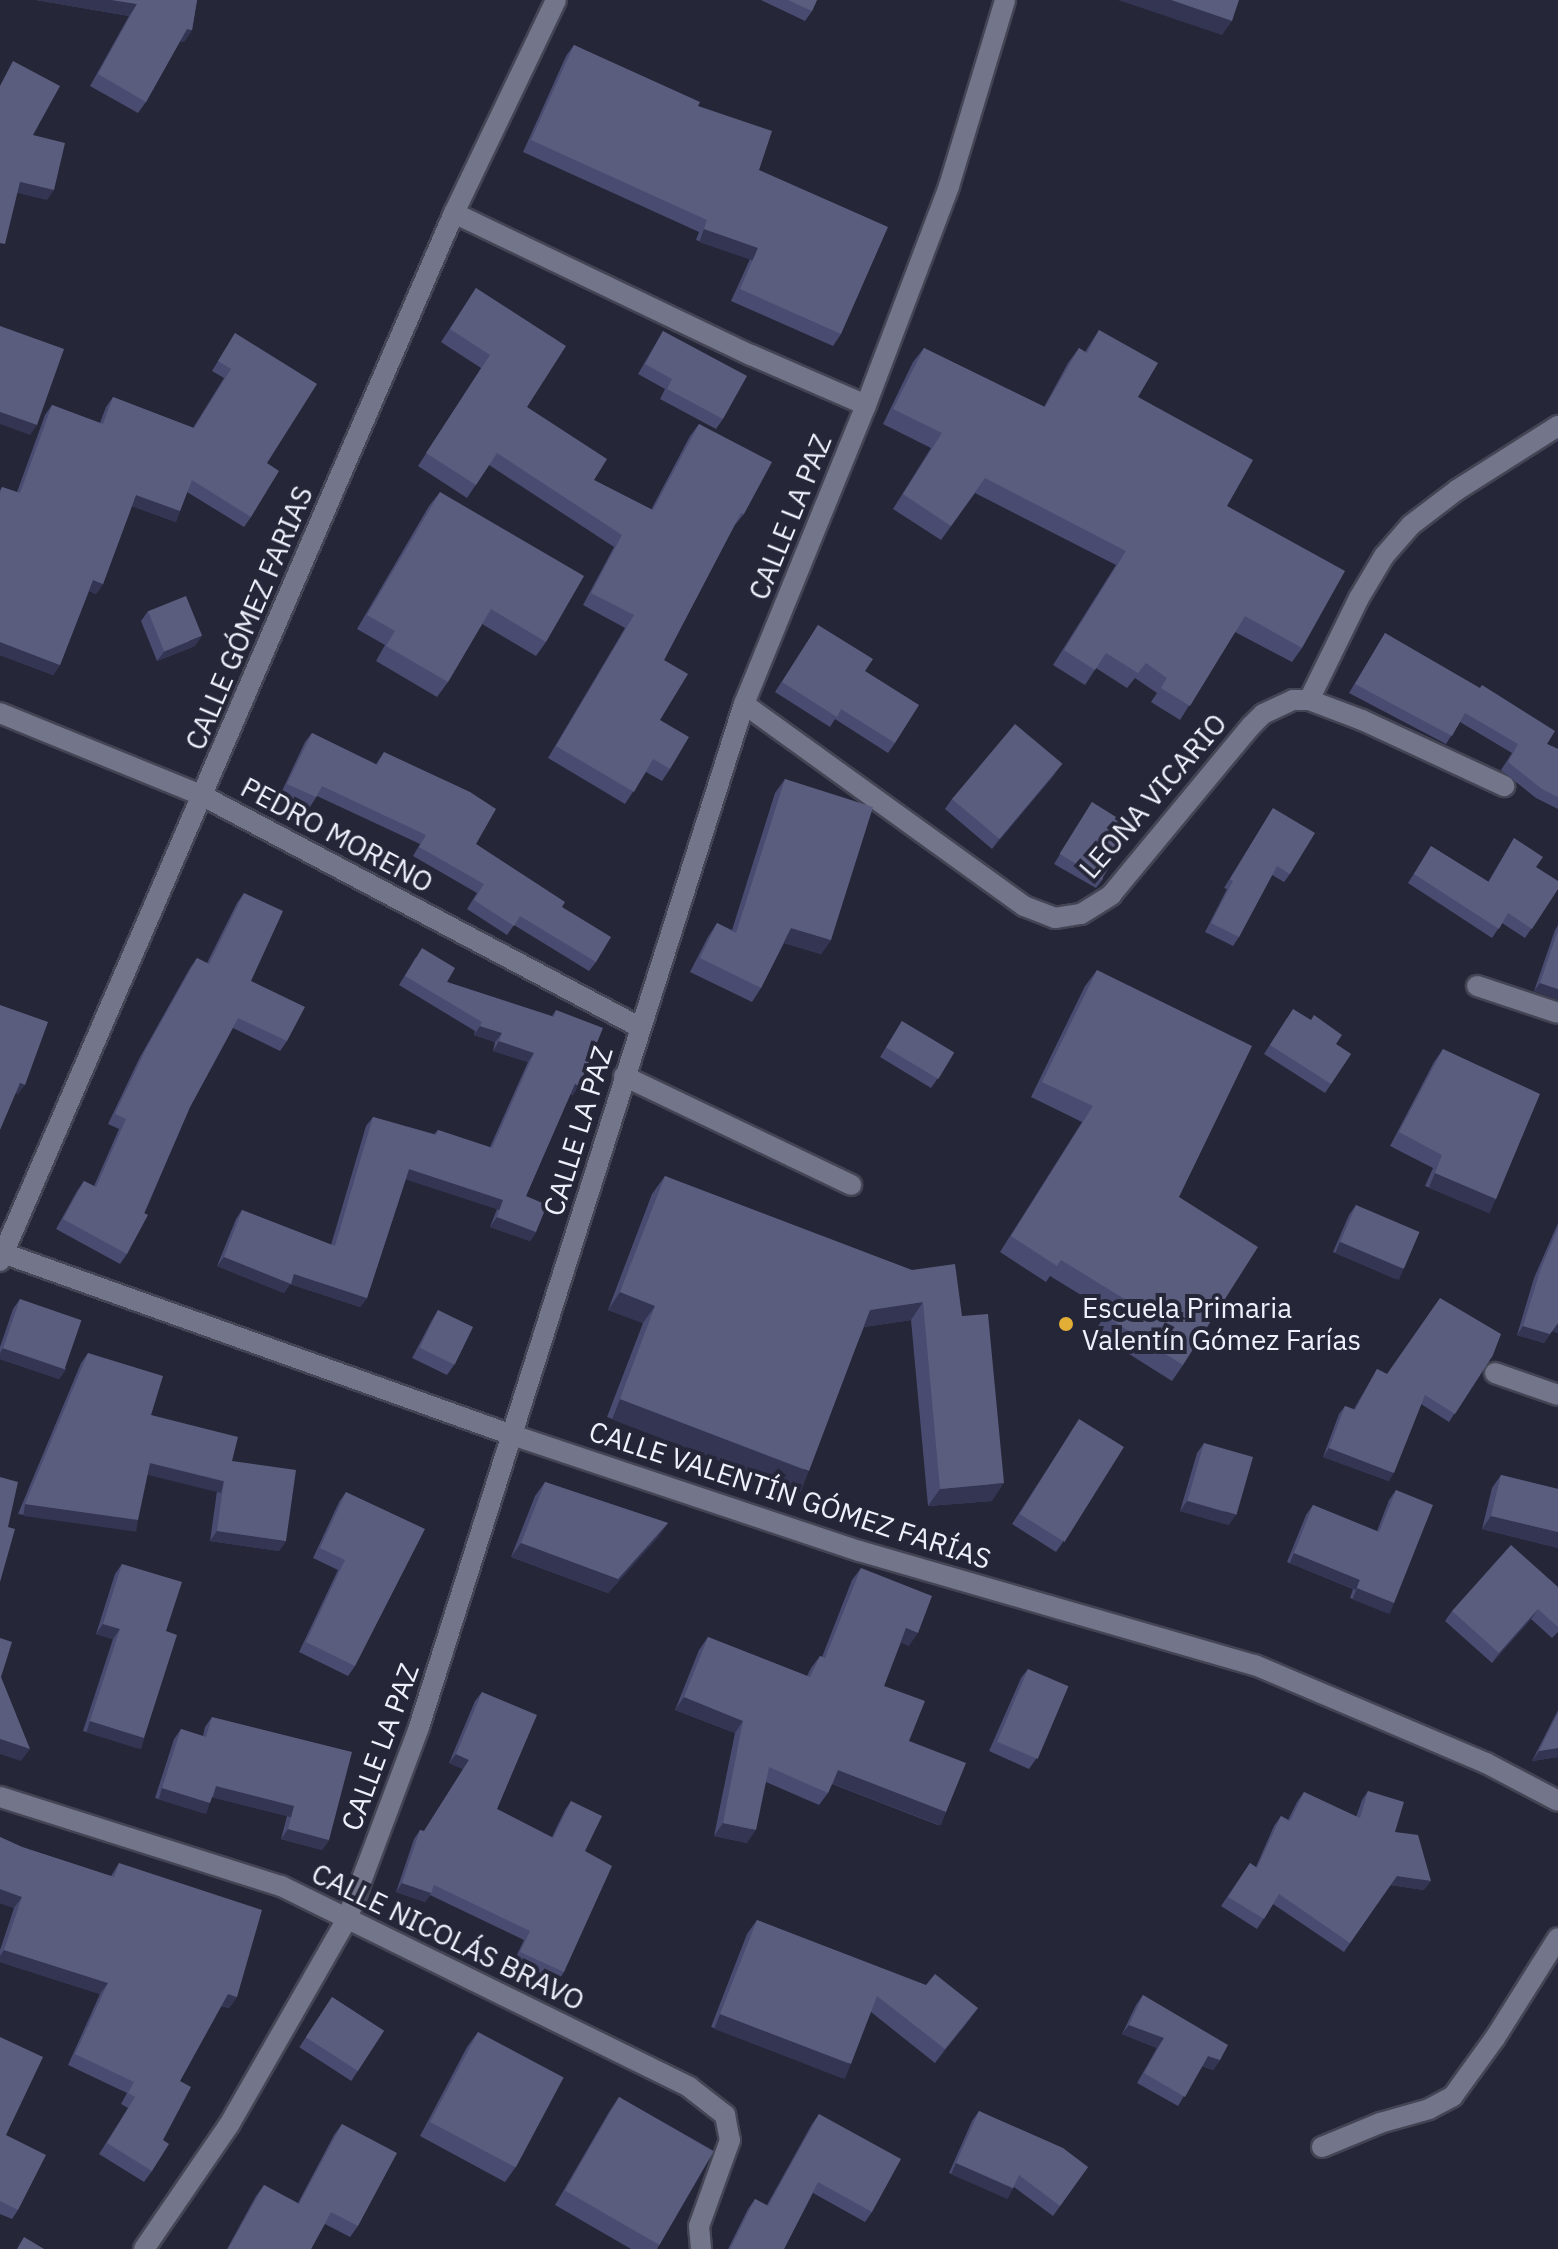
<!DOCTYPE html>
<html>
<head>
<meta charset="utf-8">
<style>
  body { margin:0 }
  #map { position:relative; width:1558px; height:2249px; overflow:hidden; background:#252638; font-family:"IBM Plex Sans",sans-serif }
  div>[style] { position:absolute }
  [style*='--x'] { left:calc(var(--x)*1px); top:calc(var(--y)*1px); width:calc(var(--w)*1px); rotate:calc(var(--a)*1deg) }
  .roads { filter:drop-shadow(2px 0 #444554) drop-shadow(-2px 0 #444554) drop-shadow(0 2px #444554) drop-shadow(0 -2px #444554) }
  .minor>* { height:20px; margin:-10px; padding:0 10px; transform-origin:10px; border-radius:10px; background:#73758b }
  .wall>* { inset:0; background:#494b70; transform-origin:0 0 }
  .shaded-wall>* { inset:0; background:#333553; transform-origin:0 0 }
  .building>* { inset:0; background:#5b5d7f; transform-origin:0 0 }
  .dots>* { width:22px; height:22px; translate:-50% -50%; box-sizing:border-box; border:4px solid #252638; border-radius:50% }
  span { translate:-50% -50%; white-space:nowrap; text-align:center; line-height:1.15; -webkit-text-stroke:8px #252638; paint-order:stroke }
  .street-label { font-size:28px; color:#eef0fc }
  .poi-label { font-size:28px; color:#eef0fc }
  .left { translate:0 -50%; text-align:left }
</style>
</head>
<body>
<div id="map">
  <div class="roads">
    <div class="minor">
      <i style="--x:454;--y:213;--w:329;--a:25.6"></i>
      <i style="--x:751;--y:355;--w:125;--a:23.5"></i>
      <i style="--x:1309;--y:700;--w:114;--a:-63.9"></i>
      <i style="--x:1359;--y:598;--w:49;--a:-59.2"></i>
      <i style="--x:1384;--y:556;--w:41;--a:-48.9"></i>
      <i style="--x:1411;--y:525;--w:58;--a:-37.3"></i>
      <i style="--x:1457;--y:490;--w:120;--a:-32.4"></i>
      <i style="--x:744;--y:704;--w:345;--a:35.8"></i>
      <i style="--x:1024;--y:906;--w:33;--a:21"></i>
      <i style="--x:1055;--y:918;--w:26;--a:-9"></i>
      <i style="--x:1081;--y:914;--w:36;--a:-32"></i>
      <i style="--x:1111;--y:895;--w:219;--a:-50.4"></i>
      <i style="--x:1251;--y:726;--w:17;--a:-45"></i>
      <i style="--x:1263;--y:714;--w:33;--a:-25"></i>
      <i style="--x:1293;--y:700;--w:16;--a:0"></i>
      <i style="--x:1309;--y:700;--w:57;--a:20.7"></i>
      <i style="--x:1362;--y:720;--w:157;--a:24.9"></i>
      <i style="--x:0;--y:713;--w:219;--a:22.2"></i>
      <i style="--x:203;--y:796;--w:493;--a:27.9"></i>
      <i style="--x:1477;--y:986;--w:85;--a:18.4"></i>
      <i style="--x:624;--y:1076;--w:252;--a:25.6"></i>
      <i style="--x:0;--y:1252;--w:544;--a:19.67"></i>
      <i style="--x:512;--y:1435;--w:366;--a:18.5"></i>
      <i style="--x:859;--y:1551;--w:412;--a:16.1"></i>
      <i style="--x:1255;--y:1665;--w:251;--a:23"></i>
      <i style="--x:1486;--y:1763;--w:81;--a:27.8"></i>
      <i style="--x:0;--y:1261;--w:1142;--a:-66.58"></i>
      <i style="--x:454;--y:213;--w:236;--a:-64.4"></i>
      <i style="--x:1495;--y:1373;--w:67;--a:19.2"></i>
      <i style="--x:0;--y:1797;--w:295;--a:17.6"></i>
      <i style="--x:281;--y:1886;--w:455;--a:26.2"></i>
      <i style="--x:689;--y:2087;--w:46;--a:37.9"></i>
      <i style="--x:725;--y:2115;--w:25;--a:79"></i>
      <i style="--x:730;--y:2140;--w:91;--a:109.8"></i>
      <i style="--x:699;--y:2226;--w:23;--a:85"></i>
      <i style="--x:1322;--y:2147;--w:63;--a:-22.5"></i>
      <i style="--x:1380;--y:2123;--w:51;--a:-15.9"></i>
      <i style="--x:1429;--y:2109;--w:27;--a:-28"></i>
      <i style="--x:1453;--y:2096;--w:72;--a:-54.1"></i>
      <i style="--x:1495;--y:2038;--w:118;--a:-57.8"></i>
      <i style="--x:144;--y:2249;--w:150;--a:-55.6"></i>
      <i style="--x:229;--y:2125;--w:237;--a:-60.2"></i>
      <i style="--x:347;--y:1919;--w:205;--a:-69.4"></i>
      <i style="--x:419;--y:1727;--w:1073;--a:-72.38"></i>
      <i style="--x:744;--y:704;--w:323;--a:-67.8"></i>
      <i style="--x:866;--y:405;--w:234;--a:-69.2"></i>
      <i style="--x:949;--y:186;--w:194;--a:-73.2"></i>
    </div>
  </div>
  <div class="wall">
    <i style="clip-path:polygon(36px 0,197px 0,192px 30px,184px 42px,180px 41px,146px 102px,138px 113px,90px 86px,129px 16px)"></i>
    <i style="clip-path:polygon(761px 0,817px 0,812px 11px,805px 21px)"></i>
    <i style="clip-path:polygon(574px 45px,698px 106px,759px 170px,841px 334px,833px 346px,731px 301px,750px 259px,696px 240px,699px 232px,523px 152px,566px 56px)"></i>
    <i style="clip-path:polygon(476px 288px,527px 407px,594px 480px,651px 510px,690px 436px,699px 424px,744px 514px,734px 526px,664px 660px,660px 720px,670px 769px,662px 781px,646px 772px,625px 804px,548px 758px,625px 628px,583px 605px,614px 547px,489px 465px,467px 498px,418px 466px,481px 368px,441px 342px)"></i>
    <i style="clip-path:polygon(1099px 330px,1138px 397px,1227px 506px,1302px 648px,1292px 662px,1235px 632px,1180px 720px,1151px 702px,1157px 693px,1135px 678px,1127px 688px,1096px 668px,1085px 685px,1053px 665px,1116px 565px,975px 493px,941px 540px,893px 509px,931px 448px,883px 424px,913px 362px,924px 348px,1044px 407px,1068px 363px,1079px 348px,1085px 352px)"></i>
    <i style="clip-path:polygon(663px 331px,723px 419px,716px 429px,660px 399px,665px 389px,638px 374px)"></i>
    <i style="clip-path:polygon(235px 333px,267px 463px,251px 517px,244px 527px,187px 492px,180px 511px,173px 521px,132px 506px,103px 584px,96px 594px,89px 591px,60px 665px,53px 675px,0 655px,0 490px,2px 487px,17px 492px,45px 415px,52px 405px,100px 423px,106px 407px,113px 397px,193px 428px,224px 378px,212px 371px)"></i>
    <i style="clip-path:polygon(440px 492px,546px 642px,536px 656px,482px 624px,448px 682px,437px 697px,376px 661px,385px 645px,357px 629px,429px 506px)"></i>
    <i style="clip-path:polygon(148px 611px,195px 646px,157px 661px,141px 621px)"></i>
    <i style="clip-path:polygon(818px 625px,865px 671px,895px 743px,888px 753px,835px 719px,830px 727px,775px 692px)"></i>
    <i style="clip-path:polygon(1385px 633px,1547px 744px,1558px 749px,1558px 809px,1536px 798px,1501px 770px,1512px 753px,1460px 722px,1446px 744px,1349px 693px)"></i>
    <i style="clip-path:polygon(312px 733px,376px 764px,384px 752px,476px 844px,562px 907px,596px 962px,589px 971px,514px 925px,507px 935px,467px 909px,477px 893px,413px 856px,420px 844px,317px 796px,310px 807px,281px 793px,305px 742px)"></i>
    <i style="clip-path:polygon(1055px 774px,992px 849px,945px 809px,952px 799px)"></i>
    <i style="clip-path:polygon(785px 779px,831px 940px,821px 954px,784px 943px,761px 988px,752px 1002px,690px 972px,708px 937px,717px 923px,732px 930px,775px 793px)"></i>
    <i style="clip-path:polygon(1092px 802px,1103px 879px,1096px 888px,1054px 864px)"></i>
    <i style="clip-path:polygon(1273px 808px,1290px 874px,1284px 882px,1272px 875px,1239px 937px,1233px 946px,1205px 932px,1227px 889px,1224px 888px)"></i>
    <i style="clip-path:polygon(1514px 838px,1536px 867px,1558px 889px,1525px 938px,1502px 923px,1492px 938px,1408px 883px,1431px 846px,1488px 882px)"></i>
    <i style="clip-path:polygon(244px 893px,251px 981px,287px 1041px,280px 1051px,233px 1028px,190px 1107px,127px 1254px,120px 1264px,56px 1229px,77px 1191px,84px 1181px,94px 1186px,119px 1129px,108px 1124px,139px 1059px,190px 968px,197px 958px,207px 963px,237px 903px)"></i>
    <i style="clip-path:polygon(1558px 925px,1558px 999px,1534px 991px,1555px 930px)"></i>
    <i style="clip-path:polygon(416px 957px,447px 982px,552px 1016px,556px 1010px,573px 1095px,570px 1094px,526px 1196px,536px 1232px,530px 1241px,490px 1227px,497px 1209px,406px 1179px,367px 1298px,360px 1307px,290px 1284px,284px 1293px,217px 1266px,236px 1219px,242px 1210px,331px 1245px,366px 1126px,373px 1117px,434px 1134px,438px 1130px,490px 1147px,528px 1062px,493px 1051px,495px 1042px,474px 1035px,475px 1031px,399px 985px)"></i>
    <i style="clip-path:polygon(1097px 970px,1179px 1197px,1183px 1365px,1172px 1381px,1094px 1332px,1105px 1316px,1112px 1314px,1050px 1276px,1046px 1282px,1000px 1252px,1082px 1122px,1031px 1097px,1085px 986px)"></i>
    <i style="clip-path:polygon(1287px 1018px,1311px 1020px,1336px 1044px,1351px 1054px,1325px 1093px,1264px 1054px)"></i>
    <i style="clip-path:polygon(902px 1021px,938px 1078px,931px 1088px,880px 1057px)"></i>
    <i style="clip-path:polygon(1443px 1049px,1496px 1199px,1487px 1212px,1425px 1186px,1433px 1168px,1390px 1146px,1434px 1062px)"></i>
    <i style="clip-path:polygon(665px 1176px,962px 1316px,992px 1501px,928px 1506px,911px 1320px,864px 1327px,796px 1489px,607px 1417px,643px 1323px,608px 1310px,652px 1194px)"></i>
    <i style="clip-path:polygon(1356px 1205px,1403px 1269px,1396px 1279px,1333px 1252px,1349px 1215px)"></i>
    <i style="clip-path:polygon(1558px 1223px,1558px 1333px,1552px 1331px,1544px 1343px,1517px 1335px,1534px 1278px)"></i>
    <i style="clip-path:polygon(20px 1299px,66px 1369px,59px 1379px,0 1359px,0 1347px,13px 1309px)"></i>
    <i style="clip-path:polygon(438px 1310px,454px 1365px,447px 1375px,412px 1358px,432px 1320px)"></i>
    <i style="clip-path:polygon(88px 1353px,151px 1415px,232px 1461px,286px 1541px,279px 1551px,210px 1541px,217px 1491px,147px 1474px,131px 1530px,18px 1514px,81px 1363px)"></i>
    <i style="clip-path:polygon(1493px 1355px,1449px 1422px,1421px 1404px,1389px 1481px,1323px 1457px,1339px 1414px,1345px 1406px,1354px 1409px,1377px 1369px,1387px 1374px)"></i>
    <i style="clip-path:polygon(1073px 1429px,1063px 1542px,1056px 1552px,1012px 1524px)"></i>
    <i style="clip-path:polygon(1204px 1443px,1229px 1525px,1180px 1511px,1197px 1453px)"></i>
    <i style="clip-path:polygon(1501px 1475px,1558px 1489px,1558px 1548px,1482px 1529px,1492px 1488px)"></i>
    <i style="clip-path:polygon(545px 1482px,668px 1523px,658px 1537px,608px 1593px,511px 1557px,535px 1496px)"></i>
    <i style="clip-path:polygon(1396px 1490px,1387px 1613px,1350px 1598px,1353px 1589px,1287px 1562px,1306px 1515px,1313px 1505px,1377px 1531px,1389px 1500px)"></i>
    <i style="clip-path:polygon(346px 1492px,355px 1666px,348px 1676px,299px 1652px,338px 1570px,313px 1558px,339px 1502px)"></i>
    <i style="clip-path:polygon(122px 1564px,166px 1631px,137px 1748px,83px 1731px,113px 1639px,96px 1634px,115px 1574px)"></i>
    <i style="clip-path:polygon(861px 1568px,909px 1646px,901px 1642px,884px 1686px,909px 1741px,946px 1812px,938px 1825px,832px 1784px,828px 1793px,819px 1805px,766px 1782px,747px 1843px,714px 1836px,735px 1733px,675px 1710px,699px 1650px,708px 1637px,807px 1676px,811px 1668px,820px 1656px,822px 1657px,852px 1580px)"></i>
    <i style="clip-path:polygon(1558px 1587px,1558px 1632px,1552px 1638px,1531px 1619px,1492px 1663px,1445px 1621px,1452px 1611px)"></i>
    <i style="clip-path:polygon(1028px 1669px,1036px 1759px,1029px 1769px,989px 1751px,1021px 1678px)"></i>
    <i style="clip-path:polygon(482px 1692px,497px 1809px,552px 1837px,565px 1810px,571px 1801px,585px 1851px,564px 1972px,558px 1981px,514px 1961px,524px 1940px,430px 1895px,425px 1902px,396px 1892px,414px 1839px,420px 1830px,424px 1831px,463px 1769px,449px 1763px,475px 1701px)"></i>
    <i style="clip-path:polygon(1558px 1710px,1558px 1757px,1532px 1761px)"></i>
    <i style="clip-path:polygon(212px 1717px,329px 1840px,322px 1850px,281px 1839px,287px 1816px,212px 1797px,203px 1813px,155px 1798px,174px 1739px,181px 1729px,203px 1736px,205px 1727px)"></i>
    <i style="clip-path:polygon(1368px 1791px,1395px 1832px,1424px 1890px,1390px 1885px,1344px 1952px,1273px 1904px,1257px 1929px,1221px 1906px,1250px 1863px,1256px 1867px,1274px 1826px,1281px 1816px,1288px 1820px,1297px 1802px,1304px 1792px,1356px 1817px,1362px 1800px)"></i>
    <i style="clip-path:polygon(0 1837px,22px 1847px,111px 1876px,119px 1863px,237px 1997px,229px 2008px,221px 2006px,180px 2081px,163px 2140px,152px 2171px,144px 2182px,99px 2154px,128px 2108px,121px 2104px,127px 2093px,68px 2065px,100px 1994px,0 1962px,0 1950px,14px 1908px,0 1903px)"></i>
    <i style="clip-path:polygon(757px 1920px,978px 2008px,935px 2063px,871px 2012px,842px 2078px,711px 2027px,747px 1934px)"></i>
    <i style="clip-path:polygon(1143px 1995px,1220px 2060px,1213px 2070px,1202px 2066px,1178px 2106px,1137px 2083px,1157px 2048px,1122px 2034px,1136px 2005px)"></i>
    <i style="left:332px;top:1997px;width:62px;height:60px;rotate:33deg"></i>
    <i style="clip-path:polygon(478px 2032px,515px 2168px,505px 2182px,420px 2136px,467px 2047px)"></i>
    <i style="clip-path:polygon(0 2037px,6px 2135px,18px 2210px,12px 2219px,0 2214px)"></i>
    <i style="clip-path:polygon(619px 2097px,714px 2151px,657px 2249px,631px 2249px,555px 2205px,609px 2112px)"></i>
    <i style="clip-path:polygon(979px 2111px,1088px 2167px,1053px 2216px,1014px 2187px,1006px 2198px,949px 2173px,972px 2121px)"></i>
    <i style="clip-path:polygon(819px 2114px,872px 2212px,865px 2222px,813px 2193px,784px 2249px,728px 2249px,748px 2209px,755px 2199px,767px 2205px,812px 2124px)"></i>
    <i style="clip-path:polygon(342px 2124px,358px 2226px,350px 2237px,325px 2224px,311px 2249px,227px 2249px,256px 2196px,264px 2185px,298px 2203px,334px 2135px)"></i>
  </div>
  <div class="shaded-wall">
    <i style="clip-path:polygon(36px 0,112px 0,137px 4px,129px 16px)"></i>
    <i style="clip-path:polygon(1118px 0,1171px 0,1232px 21px,1222px 35px)"></i>
    <i style="clip-path:polygon(187px 29px,192px 30px,184px 42px,179px 41px)"></i>
    <i style="clip-path:polygon(20px 182px,54px 190px,47px 200px,13px 192px)"></i>
    <i style="left:704px;top:229px;width:57px;height:14px;rotate:19deg"></i>
    <i style="clip-path:polygon(0 412px,37px 425px,30px 435px,0 424px)"></i>
    <i style="left:136px;top:495px;width:47px;height:12px;rotate:20deg"></i>
    <i style="clip-path:polygon(93px 580px,103px 584px,96px 594px,86px 590px)"></i>
    <i style="clip-path:polygon(202px 636px,195px 646px,157px 661px,164px 652px)"></i>
    <i style="clip-path:polygon(0 642px,60px 665px,53px 675px,0 655px)"></i>
    <i style="clip-path:polygon(1062px 764px,1055px 774px,992px 849px,999px 839px)"></i>
    <i style="clip-path:polygon(791px 928px,831px 940px,821px 954px,781px 942px)"></i>
    <i style="clip-path:polygon(1540px 983px,1558px 989px,1558px 999px,1534px 991px)"></i>
    <i style="clip-path:polygon(480px 1026px,502px 1033px,495px 1042px,474px 1035px)"></i>
    <i style="clip-path:polygon(499px 1041px,534px 1053px,528px 1062px,493px 1051px)"></i>
    <i style="clip-path:polygon(20px 1083px,25px 1085px,18px 1094px,13px 1093px)"></i>
    <i style="clip-path:polygon(575px 1084px,579px 1086px,573px 1095px,568px 1093px)"></i>
    <i style="left:409px;top:1169px;width:99px;height:11px;rotate:18deg"></i>
    <i style="left:1435px;top:1173px;width:66px;height:16px;rotate:23deg"></i>
    <i style="clip-path:polygon(497px 1217px,536px 1232px,530px 1241px,490px 1227px)"></i>
    <i style="left:1340px;top:1242px;width:69px;height:12px;rotate:23deg"></i>
    <i style="clip-path:polygon(224px 1257px,294px 1274px,367px 1298px,360px 1307px,290px 1284px,284px 1293px,217px 1266px)"></i>
    <i style="clip-path:polygon(620px 1292px,655px 1306px,643px 1323px,608px 1310px)"></i>
    <i style="clip-path:polygon(923px 1302px,911px 1320px,858px 1328px,870px 1310px)"></i>
    <i style="clip-path:polygon(1558px 1323px,1558px 1333px,1552px 1331px)"></i>
    <i style="clip-path:polygon(1523px 1326px,1550px 1334px,1544px 1343px,1517px 1335px)"></i>
    <i style="clip-path:polygon(3px 1348px,66px 1369px,59px 1379px,0 1359px,0 1353px)"></i>
    <i style="left:620px;top:1399px;width:202px;height:22px;rotate:21deg"></i>
    <i style="clip-path:polygon(1329px 1448px,1394px 1473px,1389px 1481px,1323px 1457px)"></i>
    <i style="left:150px;top:1463px;width:76px;height:12px;rotate:14deg"></i>
    <i style="clip-path:polygon(1004px 1483px,992px 1501px,928px 1506px,940px 1489px)"></i>
    <i style="clip-path:polygon(1187px 1501px,1236px 1515px,1229px 1525px,1180px 1511px)"></i>
    <i style="left:25px;top:1504px;width:114px;height:12px;rotate:8deg"></i>
    <i style="clip-path:polygon(1491px 1516px,1558px 1532px,1558px 1548px,1482px 1529px)"></i>
    <i style="clip-path:polygon(668px 1523px,658px 1537px,608px 1593px,511px 1557px,521px 1543px)"></i>
    <i style="clip-path:polygon(217px 1531px,286px 1541px,279px 1551px,210px 1541px)"></i>
    <i style="left:1294px;top:1553px;width:71px;height:11px;rotate:22deg"></i>
    <i style="left:1357px;top:1588px;width:40px;height:12px;rotate:22deg"></i>
    <i style="clip-path:polygon(1538px 1609px,1531px 1619px,1492px 1663px,1499px 1653px)"></i>
    <i style="clip-path:polygon(103px 1624px,120px 1629px,113px 1639px,96px 1634px)"></i>
    <i style="clip-path:polygon(906px 1628px,918px 1633px,909px 1646px,897px 1641px)"></i>
    <i style="clip-path:polygon(684px 1697px,743px 1721px,735px 1733px,675px 1710px)"></i>
    <i style="left:90px;top:1721px;width:57px;height:12px;rotate:17deg"></i>
    <i style="clip-path:polygon(0 1739px,30px 1749px,21px 1761px,0 1754px)"></i>
    <i style="clip-path:polygon(1558px 1748px,1558px 1757px,1532px 1761px,1539px 1751px)"></i>
    <i style="clip-path:polygon(456px 1754px,469px 1760px,463px 1769px,449px 1763px)"></i>
    <i style="left:838px;top:1770px;width:116px;height:15px;rotate:21deg"></i>
    <i style="left:216px;top:1786px;width:81px;height:12px;rotate:14deg"></i>
    <i style="left:162px;top:1788px;width:50px;height:12px;rotate:17deg"></i>
    <i style="clip-path:polygon(723px 1823px,756px 1830px,747px 1843px,714px 1836px)"></i>
    <i style="clip-path:polygon(288px 1829px,329px 1840px,322px 1850px,281px 1839px)"></i>
    <i style="clip-path:polygon(1397px 1876px,1431px 1881px,1424px 1890px,1390px 1885px)"></i>
    <i style="clip-path:polygon(402px 1883px,431px 1893px,425px 1902px,396px 1892px)"></i>
    <i style="clip-path:polygon(0 1889px,22px 1897px,14px 1908px,0 1903px)"></i>
    <i style="clip-path:polygon(4px 1950px,108px 1983px,100px 1994px,0 1962px,0 1956px)"></i>
    <i style="clip-path:polygon(228px 1994px,237px 1997px,229px 2008px,220px 2005px)"></i>
    <i style="clip-path:polygon(978px 2008px,968px 2022px,935px 2063px,945px 2049px)"></i>
    <i style="left:720px;top:2014px;width:140px;height:16px;rotate:21deg"></i>
    <i style="clip-path:polygon(1129px 2025px,1164px 2038px,1157px 2048px,1122px 2034px)"></i>
    <i style="clip-path:polygon(1208px 2056px,1220px 2060px,1213px 2070px,1202px 2066px)"></i>
    <i style="left:956px;top:2163px;width:62px;height:12px;rotate:24deg"></i>
  </div>
  <div class="building">
    <i style="clip-path:polygon(112px 0,197px 0,192px 30px,187px 29px,146px 102px,98px 74px,137px 4px)"></i>
    <i style="clip-path:polygon(788px 0,817px 0,812px 11px)"></i>
    <i style="clip-path:polygon(1171px 0,1239px 0,1232px 21px)"></i>
    <i style="clip-path:polygon(574px 45px,700px 102px,698px 106px,772px 131px,759px 170px,888px 227px,841px 334px,740px 289px,758px 248px,704px 229px,707px 220px,531px 140px)"></i>
    <i style="clip-path:polygon(13px 61px,60px 86px,33px 135px,65px 143px,54px 190px,20px 182px,5px 244px,0 243px,0 86px)"></i>
    <i style="clip-path:polygon(476px 288px,566px 346px,527px 407px,607px 459px,594px 480px,653px 510px,699px 424px,772px 462px,744px 514px,741px 513px,664px 660px,688px 674px,660px 720px,689px 737px,670px 769px,653px 759px,634px 792px,556px 746px,634px 615px,591px 593px,622px 535px,497px 453px,476px 485px,426px 453px,490px 355px,450px 329px)"></i>
    <i style="clip-path:polygon(0 326px,64px 349px,37px 425px,0 412px)"></i>
    <i style="clip-path:polygon(1099px 330px,1158px 363px,1138px 397px,1253px 460px,1227px 506px,1345px 571px,1302px 648px,1245px 616px,1190px 706px,1161px 688px,1167px 678px,1146px 663px,1138px 673px,1106px 653px,1095px 670px,1064px 650px,1126px 551px,985px 478px,951px 526px,903px 494px,942px 433px,893px 409px,924px 348px,1045px 407px,1079px 348px,1087px 353px)"></i>
    <i style="clip-path:polygon(663px 331px,747px 376px,723px 419px,667px 389px,672px 379px,645px 364px)"></i>
    <i style="clip-path:polygon(235px 333px,317px 384px,267px 463px,279px 471px,251px 517px,192px 480px,180px 511px,136px 495px,103px 584px,93px 580px,60px 665px,0 642px,0 493px,2px 487px,20px 493px,52px 405px,103px 424px,113px 397px,194px 428px,231px 369px,218px 361px)"></i>
    <i style="clip-path:polygon(440px 492px,584px 576px,546px 642px,491px 609px,448px 682px,386px 646px,395px 631px,367px 615px)"></i>
    <i style="left:186px;top:596px;width:43px;height:41px;rotate:68deg"></i>
    <i style="clip-path:polygon(818px 625px,873px 659px,865px 671px,919px 705px,895px 743px,841px 709px,837px 717px,782px 682px)"></i>
    <i style="clip-path:polygon(1385px 633px,1480px 688px,1482px 685px,1555px 731px,1547px 744px,1558px 749px,1558px 797px,1542px 789px,1508px 762px,1518px 744px,1465px 713px,1452px 736px,1355px 684px)"></i>
    <i style="left:1015px;top:724px;width:62px;height:98px;rotate:40deg"></i>
    <i style="clip-path:polygon(312px 733px,377px 765px,384px 752px,470px 792px,496px 809px,476px 844px,565px 902px,562px 907px,611px 937px,596px 962px,520px 916px,514px 926px,474px 900px,484px 884px,419px 847px,426px 835px,322px 786px,316px 797px,287px 784px)"></i>
    <i style="clip-path:polygon(785px 779px,873px 807px,831px 940px,791px 928px,761px 988px,700px 958px,717px 923px,736px 933px)"></i>
    <i style="left:1092px;top:802px;width:49px;height:61px;rotate:32deg"></i>
    <i style="clip-path:polygon(1273px 808px,1315px 833px,1290px 874px,1277px 866px,1239px 937px,1211px 923px,1233px 881px,1230px 879px)"></i>
    <i style="clip-path:polygon(1514px 838px,1543px 857px,1536px 867px,1558px 881px,1558px 889px,1532px 929px,1508px 913px,1499px 929px,1414px 874px,1431px 846px,1489px 882px)"></i>
    <i style="clip-path:polygon(244px 893px,283px 911px,251px 981px,305px 1007px,287px 1041px,238px 1018px,190px 1107px,144px 1213px,148px 1215px,127px 1254px,63px 1219px,84px 1181px,96px 1187px,126px 1119px,115px 1114px,146px 1049px,197px 958px,209px 964px)"></i>
    <i style="clip-path:polygon(1558px 930px,1558px 989px,1540px 983px)"></i>
    <i style="clip-path:polygon(422px 948px,455px 968px,447px 982px,554px 1017px,556px 1010px,603px 1028px,579px 1086px,575px 1084px,526px 1196px,547px 1205px,536px 1232px,497px 1217px,503px 1200px,409px 1169px,367px 1298px,294px 1274px,291px 1284px,224px 1257px,242px 1210px,335px 1246px,373px 1117px,436px 1135px,438px 1130px,492px 1148px,534px 1053px,499px 1041px,502px 1033px,480px 1026px,482px 1022px,405px 976px)"></i>
    <i style="clip-path:polygon(1097px 970px,1252px 1046px,1179px 1197px,1258px 1247px,1183px 1365px,1105px 1316px,1134px 1310px,1136px 1306px,1061px 1260px,1057px 1266px,1011px 1236px,1093px 1106px,1042px 1082px)"></i>
    <i style="clip-path:polygon(0 1005px,48px 1022px,25px 1085px,20px 1083px,0 1130px)"></i>
    <i style="clip-path:polygon(1293px 1009px,1311px 1020px,1314px 1015px,1342px 1035px,1336px 1044px,1351px 1054px,1331px 1084px,1270px 1045px)"></i>
    <i style="left:902px;top:1021px;width:61px;height:31px;rotate:31deg"></i>
    <i style="clip-path:polygon(1443px 1049px,1540px 1094px,1496px 1199px,1435px 1173px,1442px 1155px,1399px 1132px)"></i>
    <i style="clip-path:polygon(665px 1176px,912px 1270px,955px 1264px,962px 1316px,988px 1314px,1004px 1483px,940px 1489px,923px 1302px,870px 1310px,809px 1471px,620px 1399px,655px 1306px,620px 1292px)"></i>
    <i style="left:1356px;top:1205px;width:69px;height:40px;rotate:23deg"></i>
    <i style="clip-path:polygon(1558px 1228px,1558px 1323px,1550px 1334px,1523px 1326px,1541px 1268px)"></i>
    <i style="clip-path:polygon(1440px 1298px,1501px 1334px,1493px 1355px,1455px 1414px,1425px 1395px,1394px 1473px,1329px 1448px,1345px 1406px,1355px 1410px,1377px 1369px,1387px 1374px)"></i>
    <i style="left:20px;top:1299px;width:65px;height:52px;rotate:19deg"></i>
    <i style="left:438px;top:1310px;width:39px;height:42px;rotate:26deg"></i>
    <i style="clip-path:polygon(88px 1353px,163px 1376px,151px 1415px,238px 1437px,232px 1461px,296px 1470px,286px 1541px,217px 1531px,224px 1481px,150px 1463px,138px 1520px,25px 1504px)"></i>
    <i style="left:1079px;top:1419px;width:53px;height:112px;rotate:32deg"></i>
    <i style="left:1204px;top:1443px;width:51px;height:60px;rotate:16deg"></i>
    <i style="clip-path:polygon(1501px 1475px,1558px 1489px,1558px 1532px,1491px 1516px)"></i>
    <i style="clip-path:polygon(0 1477px,18px 1482px,8px 1527px,15px 1529px,0 1582px)"></i>
    <i style="clip-path:polygon(545px 1482px,668px 1523px,618px 1579px,521px 1543px)"></i>
    <i style="clip-path:polygon(1396px 1490px,1433px 1505px,1394px 1603px,1357px 1588px,1360px 1580px,1294px 1553px,1313px 1505px,1379px 1532px)"></i>
    <i style="clip-path:polygon(346px 1492px,425px 1529px,355px 1666px,306px 1642px,345px 1560px,320px 1548px)"></i>
    <i style="clip-path:polygon(1511px 1545px,1558px 1587px,1558px 1627px,1538px 1609px,1499px 1653px,1452px 1611px)"></i>
    <i style="clip-path:polygon(122px 1564px,182px 1582px,166px 1631px,177px 1635px,144px 1738px,90px 1721px,120px 1629px,103px 1624px)"></i>
    <i style="clip-path:polygon(861px 1568px,932px 1596px,918px 1633px,906px 1628px,884px 1686px,925px 1701px,909px 1741px,966px 1763px,946px 1812px,838px 1770px,828px 1793px,769px 1767px,756px 1830px,723px 1823px,743px 1721px,684px 1697px,708px 1637px,810px 1677px,820px 1656px,825px 1658px)"></i>
    <i style="clip-path:polygon(0 1638px,12px 1642px,1px 1677px,30px 1749px,0 1739px)"></i>
    <i style="left:1028px;top:1669px;width:44px;height:79px;rotate:23deg"></i>
    <i style="clip-path:polygon(482px 1692px,537px 1715px,497px 1809px,553px 1838px,571px 1801px,602px 1816px,585px 1851px,612px 1866px,564px 1972px,520px 1952px,530px 1931px,434px 1885px,431px 1893px,402px 1883px,420px 1830px,424px 1831px,469px 1760px,456px 1754px)"></i>
    <i style="clip-path:polygon(1558px 1713px,1558px 1748px,1539px 1751px)"></i>
    <i style="clip-path:polygon(212px 1717px,352px 1752px,329px 1840px,288px 1829px,294px 1806px,216px 1786px,210px 1803px,162px 1788px,181px 1729px,206px 1737px)"></i>
    <i style="clip-path:polygon(1368px 1791px,1404px 1802px,1395px 1832px,1418px 1835px,1431px 1881px,1397px 1876px,1350px 1943px,1279px 1894px,1264px 1919px,1228px 1897px,1250px 1863px,1257px 1868px,1281px 1816px,1290px 1821px,1304px 1792px,1360px 1818px)"></i>
    <i style="clip-path:polygon(0 1837px,22px 1847px,114px 1877px,119px 1863px,262px 1910px,237px 1997px,228px 1994px,180px 2081px,191px 2087px,163px 2140px,169px 2144px,152px 2171px,107px 2143px,135px 2097px,128px 2093px,134px 2082px,75px 2054px,108px 1983px,4px 1950px,22px 1897px,0 1889px)"></i>
    <i style="clip-path:polygon(757px 1920px,926px 1985px,935px 1974px,978px 2008px,945px 2049px,877px 1996px,851px 2064px,720px 2014px)"></i>
    <i style="clip-path:polygon(1143px 1995px,1228px 2045px,1220px 2060px,1208px 2056px,1185px 2097px,1144px 2073px,1164px 2038px,1129px 2025px)"></i>
    <i style="left:332px;top:1997px;width:62px;height:48px;rotate:33deg"></i>
    <i style="left:478px;top:2032px;width:97px;height:102px;rotate:28deg"></i>
    <i style="clip-path:polygon(0 2037px,43px 2057px,6px 2135px,46px 2155px,18px 2210px,0 2201px)"></i>
    <i style="left:619px;top:2097px;width:109px;height:108px;rotate:30deg"></i>
    <i style="clip-path:polygon(979px 2111px,1063px 2148px,1088px 2167px,1060px 2206px,1019px 2175px,1013px 2188px,956px 2163px)"></i>
    <i style="clip-path:polygon(819px 2114px,901px 2159px,872px 2212px,818px 2182px,784px 2249px,730px 2249px,755px 2199px,768px 2206px)"></i>
    <i style="clip-path:polygon(342px 2124px,397px 2153px,358px 2226px,331px 2212px,311px 2249px,228px 2249px,264px 2185px,299px 2204px)"></i>
    <i style="clip-path:polygon(24px 2237px,44px 2249px,17px 2249px)"></i>
  </div>
  <div class="dots">
    <i style="left:1066px;top:1324px;background:#e3ae35"></i>
  </div>
  <div class="street-label">
    <span style="left:790px;top:517px;rotate:-68deg">CALLE LA PAZ</span>
    <span style="left:249px;top:618px;rotate:-67deg">CALLE GÓMEZ FARIAS</span>
    <span style="left:1153px;top:796px;rotate:-49deg">LEONA VICARIO</span>
    <span style="left:337px;top:835px;rotate:28deg">PEDRO MORENO</span>
    <span style="left:578px;top:1131px;rotate:-73deg">CALLE LA PAZ</span>
    <span style="left:790px;top:1495px;rotate:18deg">CALLE VALENTÍN GÓMEZ FARÍAS</span>
    <span style="left:380px;top:1747px;rotate:-70deg">CALLE LA PAZ</span>
    <span style="left:448px;top:1937px;rotate:26deg">CALLE NICOLÁS BRAVO</span>
  </div>
  <div class="poi-label">
    <span class="left" style="left:1082px;top:1324px">Escuela Primaria<br>Valentín Gómez Farías</span>
  </div>
</div>
</body>
</html>
